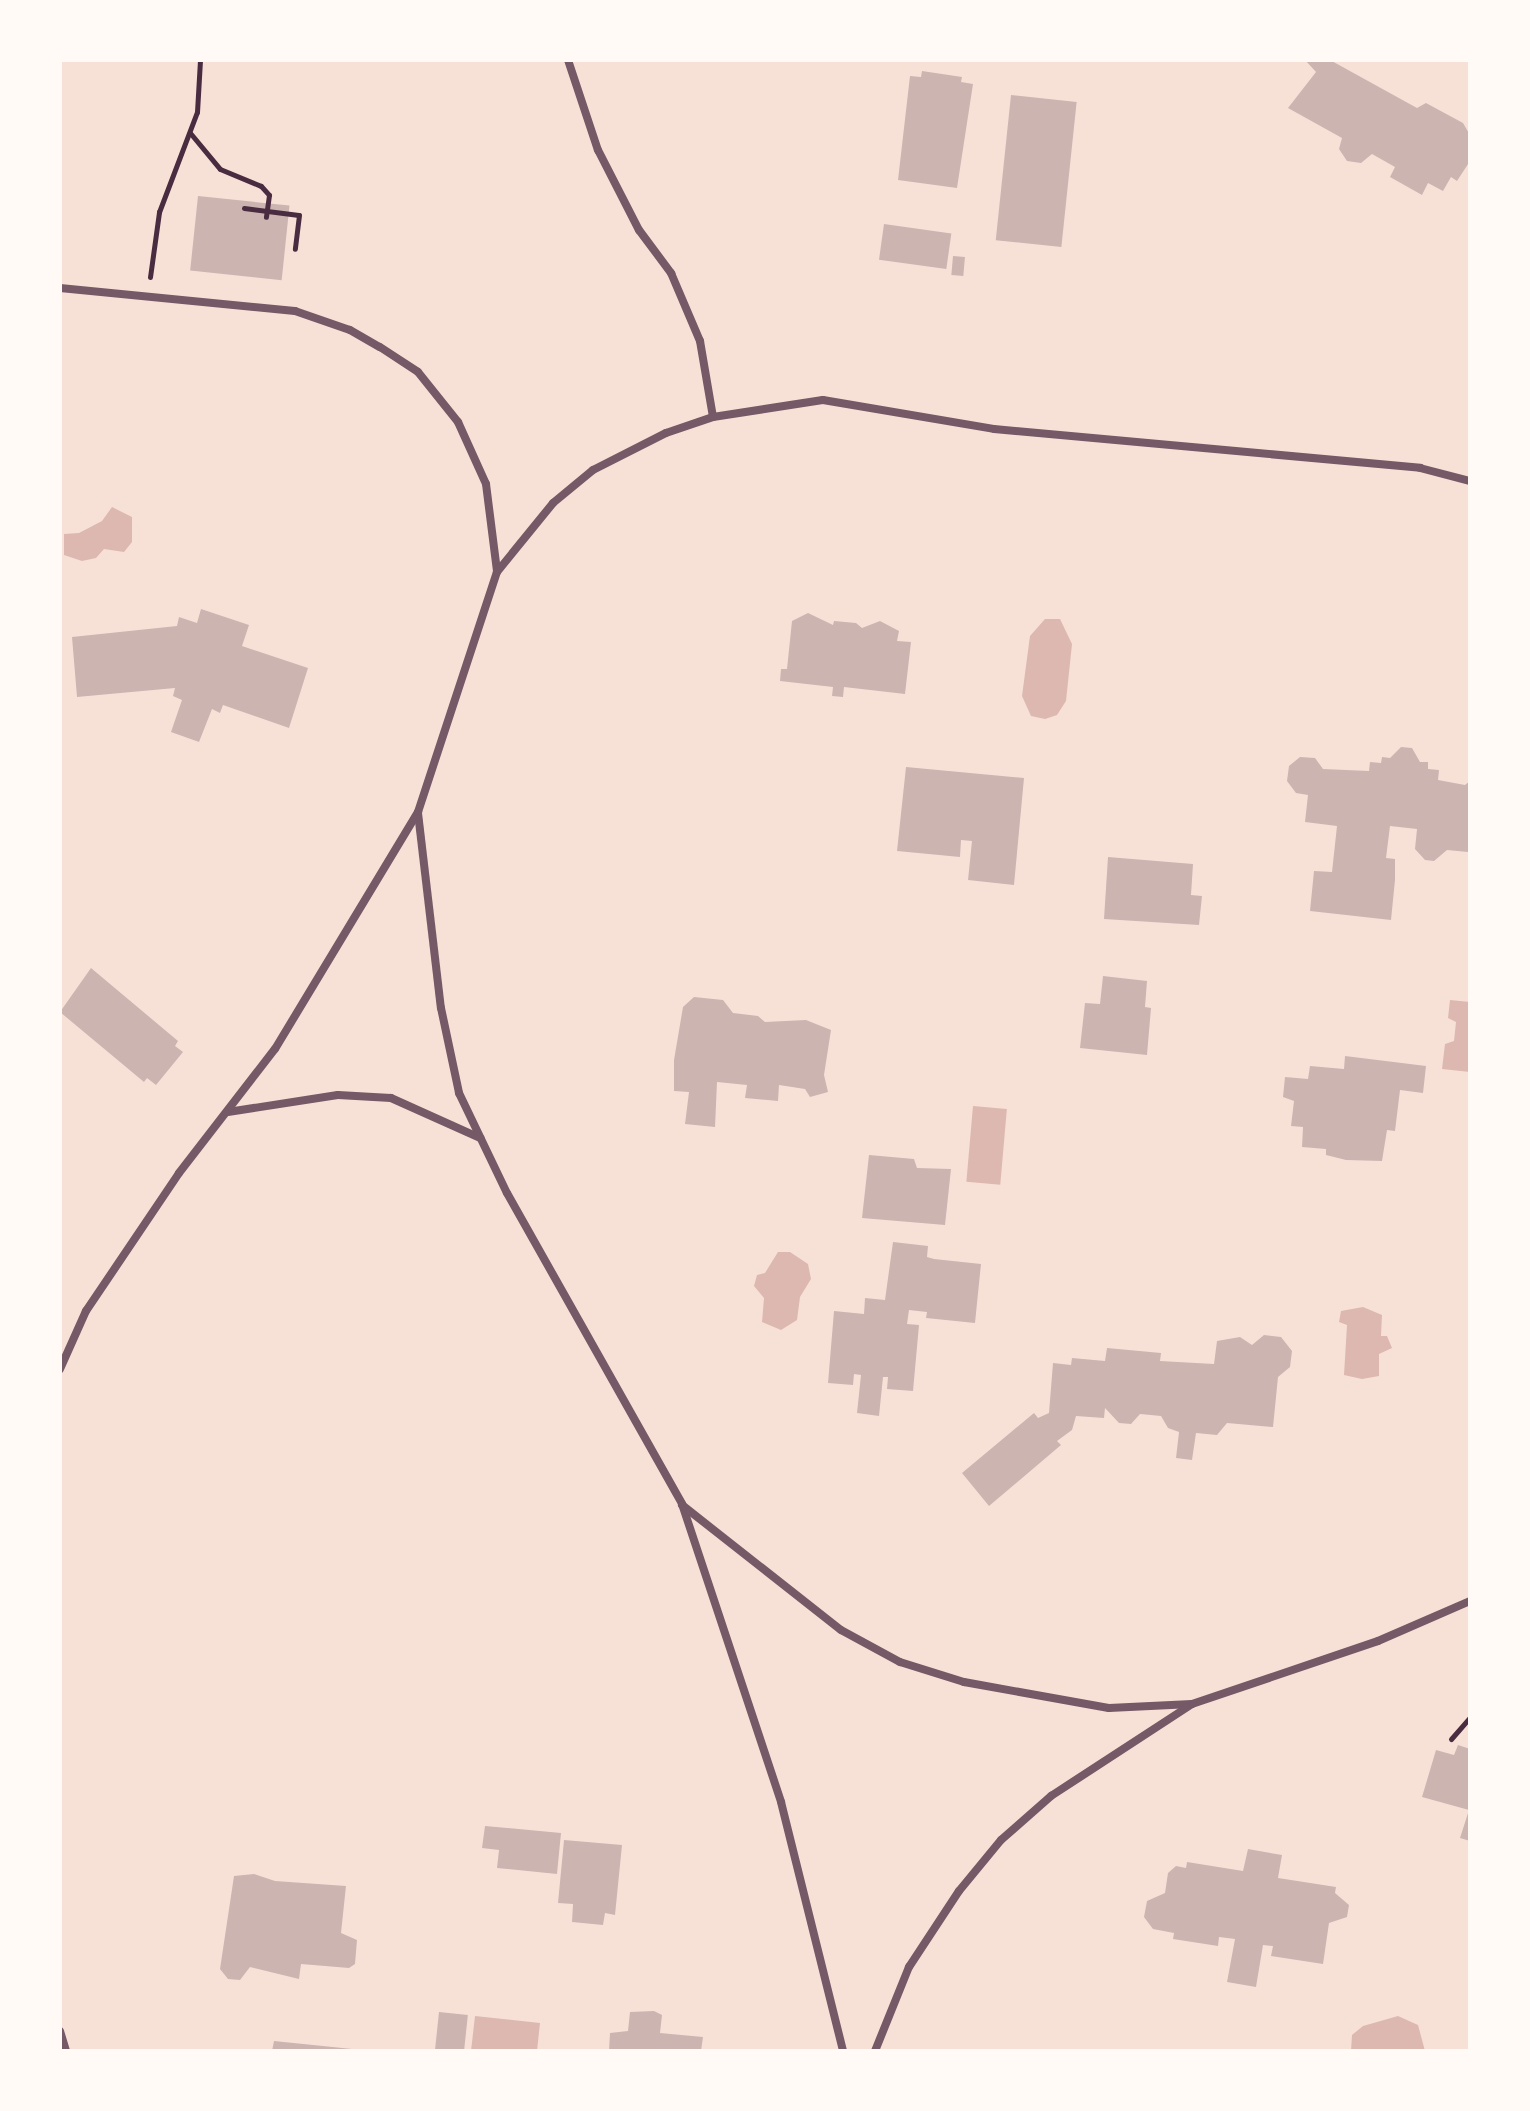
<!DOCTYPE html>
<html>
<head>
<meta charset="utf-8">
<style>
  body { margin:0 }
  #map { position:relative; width:1530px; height:2111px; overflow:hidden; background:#f7e1d7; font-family:Poppins,sans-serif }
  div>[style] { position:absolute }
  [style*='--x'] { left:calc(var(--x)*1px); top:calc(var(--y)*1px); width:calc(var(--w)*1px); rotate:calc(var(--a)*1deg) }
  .water>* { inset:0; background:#dcb8b0; transform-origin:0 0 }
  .building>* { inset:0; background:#ccb4b1; transform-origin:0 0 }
  .path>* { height:5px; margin:-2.5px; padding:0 2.5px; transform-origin:2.5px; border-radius:2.5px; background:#4a2c40 }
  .minor>* { height:8px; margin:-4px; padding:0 4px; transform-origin:4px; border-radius:4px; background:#755966 }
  span { translate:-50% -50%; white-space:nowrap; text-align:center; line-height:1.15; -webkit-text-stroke:6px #fffaf5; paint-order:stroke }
  .frame { position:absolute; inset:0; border:62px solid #fffaf5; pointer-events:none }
</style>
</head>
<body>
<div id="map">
  <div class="water">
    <i style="clip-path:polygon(112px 507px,132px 517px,132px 542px,124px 552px,104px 549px,96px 558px,82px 561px,64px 555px,64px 534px,79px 533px,102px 521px)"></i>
    <i style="clip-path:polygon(1045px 619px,1060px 619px,1072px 644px,1066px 701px,1057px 715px,1045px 719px,1031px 716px,1022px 696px,1030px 636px)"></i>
    <i style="clip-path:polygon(1450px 1000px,1470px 1002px,1470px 1072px,1442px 1069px,1445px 1044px,1454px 1041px,1456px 1022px,1448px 1018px)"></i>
    <i style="left:973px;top:1106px;width:34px;height:76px;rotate:5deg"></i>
    <i style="clip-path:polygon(778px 1252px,790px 1252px,808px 1264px,811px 1279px,800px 1297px,797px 1320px,781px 1330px,762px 1322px,764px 1298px,754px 1286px,757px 1275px,765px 1273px)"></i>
    <i style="clip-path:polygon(1363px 1307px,1382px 1315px,1381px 1336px,1387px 1336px,1392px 1348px,1379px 1354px,1379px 1376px,1362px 1379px,1344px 1375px,1347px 1325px,1339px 1322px,1341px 1311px)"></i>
    <i style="clip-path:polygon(475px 2016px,540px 2023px,537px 2051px,471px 2051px)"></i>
    <i style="clip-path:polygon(1398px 2016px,1418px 2025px,1425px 2051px,1351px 2051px,1352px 2035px,1363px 2026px)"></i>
  </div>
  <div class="building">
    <i style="clip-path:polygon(1305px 60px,1330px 60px,1417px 108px,1426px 103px,1463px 123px,1470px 135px,1470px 161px,1457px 181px,1451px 177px,1443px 191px,1428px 183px,1422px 195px,1390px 177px,1395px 167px,1372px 154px,1361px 163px,1347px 161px,1339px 149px,1342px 138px,1288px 108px,1316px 72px)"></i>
    <i style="clip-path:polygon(922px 71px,962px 77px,961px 82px,973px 84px,957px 188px,898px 180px,910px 76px,921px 77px)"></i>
    <i style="left:1011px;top:95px;width:66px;height:146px;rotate:6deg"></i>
    <i style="left:198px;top:196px;width:92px;height:75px;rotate:6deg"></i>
    <i style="left:884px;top:224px;width:68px;height:36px;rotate:8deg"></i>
    <i style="left:953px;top:256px;width:12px;height:19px;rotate:5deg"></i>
    <i style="clip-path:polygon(201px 609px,249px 625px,242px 646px,308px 668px,289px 728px,223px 705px,220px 713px,212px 709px,199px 742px,171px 732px,182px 700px,173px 696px,175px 688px,77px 697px,72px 637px,177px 626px,179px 617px,197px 623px)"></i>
    <i style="clip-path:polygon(808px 613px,833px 625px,834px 621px,856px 623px,862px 628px,880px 621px,899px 631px,897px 641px,911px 642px,905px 694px,844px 687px,843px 697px,832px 696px,833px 687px,780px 681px,781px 669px,787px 669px,792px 621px)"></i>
    <i style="clip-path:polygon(1401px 747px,1412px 748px,1420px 762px,1428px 762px,1428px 769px,1439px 770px,1438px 780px,1465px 785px,1470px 781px,1468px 852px,1447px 850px,1434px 861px,1425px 860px,1415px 849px,1417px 829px,1390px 826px,1386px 858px,1395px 859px,1395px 880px,1391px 920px,1310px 911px,1314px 871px,1332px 872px,1337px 826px,1305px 822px,1308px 795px,1296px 793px,1287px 781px,1289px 766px,1300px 757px,1315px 758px,1323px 769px,1369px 771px,1370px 762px,1381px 763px,1382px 757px,1390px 758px)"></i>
    <i style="clip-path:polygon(906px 767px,1024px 778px,1014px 885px,968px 880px,972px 841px,961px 840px,960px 857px,897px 851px)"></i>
    <i style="clip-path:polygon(1108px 857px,1193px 864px,1191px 895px,1202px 896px,1199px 925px,1104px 919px)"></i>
    <i style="clip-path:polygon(91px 968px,178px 1041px,175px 1046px,183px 1052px,156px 1085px,147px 1078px,144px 1082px,60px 1012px)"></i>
    <i style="clip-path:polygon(1103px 976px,1147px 981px,1145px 1007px,1151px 1008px,1147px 1055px,1080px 1048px,1085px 1003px,1100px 1004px)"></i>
    <i style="clip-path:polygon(694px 997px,723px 1000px,733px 1013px,758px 1016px,765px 1022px,806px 1020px,831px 1030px,824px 1075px,828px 1092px,810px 1097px,805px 1089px,779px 1085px,778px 1101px,745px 1098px,747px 1085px,717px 1082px,715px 1127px,685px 1124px,689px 1092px,674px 1091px,674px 1060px,683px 1007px)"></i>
    <i style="clip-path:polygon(1345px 1056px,1426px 1066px,1423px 1093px,1400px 1090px,1395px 1131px,1387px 1130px,1382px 1161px,1346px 1160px,1326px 1155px,1326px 1149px,1302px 1147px,1303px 1127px,1291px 1126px,1294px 1101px,1283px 1097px,1285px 1077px,1308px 1079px,1310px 1066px,1344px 1069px)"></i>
    <i style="clip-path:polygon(869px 1155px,914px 1159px,917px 1168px,951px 1169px,945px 1225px,862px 1218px)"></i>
    <i style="clip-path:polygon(893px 1242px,928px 1246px,927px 1257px,934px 1259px,981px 1264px,975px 1323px,926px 1318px,927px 1312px,909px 1310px,907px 1324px,919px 1325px,913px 1391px,887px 1389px,888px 1377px,883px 1377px,879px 1416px,857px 1413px,861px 1375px,854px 1374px,853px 1385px,828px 1383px,834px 1311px,864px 1314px,865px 1298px,885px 1300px)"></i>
    <i style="clip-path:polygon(1264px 1335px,1281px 1337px,1292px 1351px,1290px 1367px,1278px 1377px,1273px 1427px,1227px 1423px,1217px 1435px,1196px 1433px,1192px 1460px,1176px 1458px,1179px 1432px,1168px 1428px,1161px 1416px,1140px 1414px,1131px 1424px,1119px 1423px,1105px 1408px,1104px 1418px,1076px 1416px,1072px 1430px,1057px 1441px,1061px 1445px,989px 1506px,962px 1473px,1034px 1413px,1038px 1418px,1049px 1413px,1053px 1363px,1071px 1365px,1072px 1358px,1105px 1361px,1107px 1348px,1161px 1353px,1160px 1361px,1214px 1364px,1217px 1341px,1240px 1337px,1252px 1345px)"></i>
    <i style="clip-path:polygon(1458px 1745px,1470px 1749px,1470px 1841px,1460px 1838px,1469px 1810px,1422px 1797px,1436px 1750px,1454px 1755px)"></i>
    <i style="clip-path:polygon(485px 1826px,561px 1833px,557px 1874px,497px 1868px,499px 1850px,482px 1848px)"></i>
    <i style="clip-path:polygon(564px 1840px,622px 1845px,615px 1915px,605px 1913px,603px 1925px,572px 1922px,573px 1904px,558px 1903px)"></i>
    <i style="clip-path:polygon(1248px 1849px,1282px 1855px,1278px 1878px,1336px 1887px,1335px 1893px,1349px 1905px,1347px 1917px,1329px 1923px,1323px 1964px,1271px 1956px,1273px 1946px,1263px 1945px,1256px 1987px,1227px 1982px,1235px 1939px,1219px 1937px,1218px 1946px,1173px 1939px,1174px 1933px,1153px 1929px,1144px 1917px,1147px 1901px,1165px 1893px,1168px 1873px,1176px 1866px,1186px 1868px,1187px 1862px,1243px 1871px)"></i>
    <i style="clip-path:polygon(254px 1874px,275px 1881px,346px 1886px,341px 1933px,357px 1940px,355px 1964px,349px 1968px,301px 1964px,299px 1979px,250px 1967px,240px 1980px,228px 1979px,220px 1969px,234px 1876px)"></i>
    <i style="clip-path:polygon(654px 2011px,662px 2015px,660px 2033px,703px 2037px,701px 2051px,609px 2051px,610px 2033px,628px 2031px,630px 2012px)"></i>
    <i style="left:439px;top:2012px;width:29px;height:38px;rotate:6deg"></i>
    <i style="clip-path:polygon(274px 2041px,352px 2049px,352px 2051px,272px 2051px)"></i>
  </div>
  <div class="path">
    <i style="--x:191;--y:134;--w:45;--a:50.4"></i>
    <i style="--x:220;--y:169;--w:44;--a:22.5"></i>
    <i style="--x:261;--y:186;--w:12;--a:48"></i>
    <i style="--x:269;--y:195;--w:22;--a:98"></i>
    <i style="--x:244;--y:208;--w:55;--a:7.3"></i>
    <i style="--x:299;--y:215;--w:34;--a:97"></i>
    <i style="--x:150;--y:277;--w:66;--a:-82.1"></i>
    <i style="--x:159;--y:212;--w:107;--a:-69.2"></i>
    <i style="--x:197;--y:112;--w:52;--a:-86.7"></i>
    <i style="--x:1451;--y:1739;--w:29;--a:-49"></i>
  </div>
  <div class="minor">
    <i style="--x:568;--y:60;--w:95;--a:71.6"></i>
    <i style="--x:598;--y:150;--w:90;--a:62.9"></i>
    <i style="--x:639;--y:230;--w:54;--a:53.3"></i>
    <i style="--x:671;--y:273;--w:74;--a:66.9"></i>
    <i style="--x:700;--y:341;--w:77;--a:80.3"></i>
    <i style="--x:60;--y:288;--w:236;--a:5.6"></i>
    <i style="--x:295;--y:311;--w:58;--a:19.1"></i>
    <i style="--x:350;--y:330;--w:34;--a:30"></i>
    <i style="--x:380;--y:347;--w:45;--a:33.3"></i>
    <i style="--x:418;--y:372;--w:64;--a:51.3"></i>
    <i style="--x:458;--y:422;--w:68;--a:65.7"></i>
    <i style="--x:486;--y:484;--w:88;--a:82.8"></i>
    <i style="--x:418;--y:813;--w:196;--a:83.3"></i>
    <i style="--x:441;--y:1008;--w:87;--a:78"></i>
    <i style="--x:459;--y:1093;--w:111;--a:64.4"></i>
    <i style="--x:507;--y:1193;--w:357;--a:60.6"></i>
    <i style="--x:682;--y:1504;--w:314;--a:71.6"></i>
    <i style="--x:781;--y:1802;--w:257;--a:76"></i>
    <i style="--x:228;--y:1112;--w:111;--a:-8.8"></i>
    <i style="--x:338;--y:1095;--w:53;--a:3.2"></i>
    <i style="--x:391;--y:1098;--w:98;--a:24.2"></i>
    <i style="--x:60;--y:1369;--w:64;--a:-65.9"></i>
    <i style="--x:86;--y:1311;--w:166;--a:-56"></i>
    <i style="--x:179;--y:1173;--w:157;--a:-52.3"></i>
    <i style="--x:275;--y:1049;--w:277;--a:-58.9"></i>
    <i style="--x:418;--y:812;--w:253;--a:-71.8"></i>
    <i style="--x:497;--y:572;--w:89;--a:-50.9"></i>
    <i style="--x:553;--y:503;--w:52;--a:-39.5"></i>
    <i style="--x:593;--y:470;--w:82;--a:-26.9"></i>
    <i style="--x:666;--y:433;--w:50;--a:-18.8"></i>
    <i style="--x:713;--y:417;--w:111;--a:-8.8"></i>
    <i style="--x:823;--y:400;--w:173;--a:9.6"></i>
    <i style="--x:994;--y:429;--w:428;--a:5.2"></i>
    <i style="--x:1420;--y:468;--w:52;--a:14.6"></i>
    <i style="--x:682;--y:1505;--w:202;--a:38.2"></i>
    <i style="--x:841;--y:1630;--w:67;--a:28.5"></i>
    <i style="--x:900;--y:1662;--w:67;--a:17.4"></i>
    <i style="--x:964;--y:1682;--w:147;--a:10.2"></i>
    <i style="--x:1109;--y:1708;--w:83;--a:-2.8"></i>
    <i style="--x:60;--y:2031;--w:21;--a:73"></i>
    <i style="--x:875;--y:2051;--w:91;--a:-68"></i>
    <i style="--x:909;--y:1967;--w:91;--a:-56.7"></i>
    <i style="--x:959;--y:1891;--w:66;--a:-50.5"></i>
    <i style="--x:1001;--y:1840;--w:67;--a:-41.3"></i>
    <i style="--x:1051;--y:1796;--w:168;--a:-33.1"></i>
    <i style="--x:1192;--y:1704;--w:196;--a:-18.7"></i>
    <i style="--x:1378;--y:1641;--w:100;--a:-23.5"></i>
  </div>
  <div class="frame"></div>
</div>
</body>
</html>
